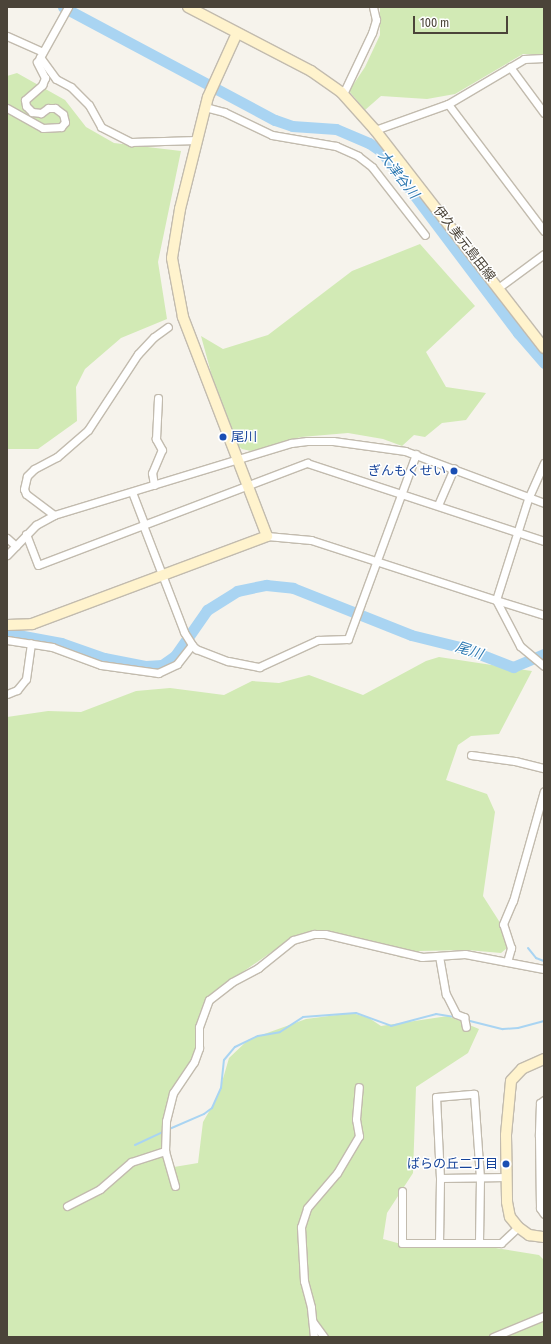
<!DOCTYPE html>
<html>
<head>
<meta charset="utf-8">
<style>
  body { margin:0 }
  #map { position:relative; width:551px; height:1344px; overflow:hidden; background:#f6f3ec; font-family:"Fira Sans Condensed","Noto Sans JP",sans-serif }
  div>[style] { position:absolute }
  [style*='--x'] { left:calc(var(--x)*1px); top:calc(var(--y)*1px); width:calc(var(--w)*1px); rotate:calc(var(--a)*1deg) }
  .green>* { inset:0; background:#d2eab5 }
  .stream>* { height:2px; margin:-1px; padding:0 1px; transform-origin:1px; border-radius:1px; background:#a9d4f2 }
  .river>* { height:11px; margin:-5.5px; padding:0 5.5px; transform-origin:5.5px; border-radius:5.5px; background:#a9d4f2 }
  .roads { filter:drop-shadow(1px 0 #c2bbae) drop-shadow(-1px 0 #c2bbae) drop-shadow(0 1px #c2bbae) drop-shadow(0 -1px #c2bbae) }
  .street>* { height:7px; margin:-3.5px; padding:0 3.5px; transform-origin:3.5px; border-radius:3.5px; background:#fff }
  .secondary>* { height:10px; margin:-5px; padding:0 5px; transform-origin:5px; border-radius:5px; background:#fff3cd }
  .dots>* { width:11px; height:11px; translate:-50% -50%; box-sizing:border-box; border:2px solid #fff; border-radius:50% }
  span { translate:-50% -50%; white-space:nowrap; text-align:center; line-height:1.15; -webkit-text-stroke:3px #fff; paint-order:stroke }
  .street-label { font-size:13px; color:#4b4439 }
  .transit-label { font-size:13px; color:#164399 }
  .left { translate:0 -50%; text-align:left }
  .right { translate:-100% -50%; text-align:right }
  .water-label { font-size:14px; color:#2e7ab2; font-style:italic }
  .frame { position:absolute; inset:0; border:8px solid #4b4439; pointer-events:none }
  .scale { position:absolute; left:413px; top:16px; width:95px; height:18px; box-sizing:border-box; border:2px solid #4b4439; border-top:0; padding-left:5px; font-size:12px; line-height:14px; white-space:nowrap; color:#4b4439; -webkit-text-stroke:3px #fff; paint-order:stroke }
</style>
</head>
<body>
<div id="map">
  <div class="green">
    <i style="clip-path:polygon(380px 7px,544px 7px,544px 55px,523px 54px,455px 94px,427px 99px,381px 96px,365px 110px,349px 91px,365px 67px,380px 35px)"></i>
    <i style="clip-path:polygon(17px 73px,65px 100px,86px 127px,114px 143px,181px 151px,158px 262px,167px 319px,121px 338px,85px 369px,76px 387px,77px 421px,38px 449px,7px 449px,7px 76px)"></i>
    <i style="clip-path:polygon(420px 244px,475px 306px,426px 352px,446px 387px,486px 393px,466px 420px,442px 423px,425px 437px,414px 435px,402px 446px,383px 439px,348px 433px,301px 437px,251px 451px,242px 449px,235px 443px,213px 380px,201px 336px,223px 349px,268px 335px,352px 271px)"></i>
    <i style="clip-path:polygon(439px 657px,532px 671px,499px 734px,471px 736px,458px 745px,446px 780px,487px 794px,495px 812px,483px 896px,513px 943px,501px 953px,467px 950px,420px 951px,401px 958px,379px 947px,313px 930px,273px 951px,221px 987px,200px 1012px,195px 1055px,166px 1114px,161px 1147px,168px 1168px,198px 1163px,203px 1122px,218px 1096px,229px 1058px,248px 1040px,306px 1019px,352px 1013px,369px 1018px,381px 1026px,448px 1016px,479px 1029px,468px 1053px,416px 1087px,413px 1173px,387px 1213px,383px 1239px,401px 1244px,483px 1246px,539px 1255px,544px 1260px,544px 1337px,7px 1337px,7px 717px,48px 711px,81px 712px,136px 691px,170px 688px,224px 695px,252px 681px,279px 683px,309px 675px,363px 695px,426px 661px)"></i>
  </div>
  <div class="stream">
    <i style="--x:528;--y:948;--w:13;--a:51"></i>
    <i style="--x:536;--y:958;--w:9;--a:21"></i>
    <i style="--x:466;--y:1020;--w:38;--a:14"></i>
    <i style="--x:503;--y:1029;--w:15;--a:-4"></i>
    <i style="--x:518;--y:1028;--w:27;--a:-15"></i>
    <i style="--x:167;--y:1130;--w:40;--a:-23.4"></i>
    <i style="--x:204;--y:1114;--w:10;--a:-37"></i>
    <i style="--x:212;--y:1108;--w:22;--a:-66"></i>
    <i style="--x:221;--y:1088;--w:28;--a:-84"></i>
    <i style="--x:224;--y:1060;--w:17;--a:-50"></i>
    <i style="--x:235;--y:1047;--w:25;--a:-26"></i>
    <i style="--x:258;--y:1036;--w:22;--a:-10"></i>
    <i style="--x:280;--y:1032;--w:27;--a:-33"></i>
    <i style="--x:303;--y:1017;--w:53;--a:-4.3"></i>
    <i style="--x:356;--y:1013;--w:37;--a:20"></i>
    <i style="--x:391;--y:1026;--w:47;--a:-14.9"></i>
    <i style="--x:436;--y:1014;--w:20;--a:9"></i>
    <i style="--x:135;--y:1145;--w:31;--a:-25"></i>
  </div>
  <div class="river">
    <i style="--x:63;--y:7;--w:240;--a:28.1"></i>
    <i style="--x:275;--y:120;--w:18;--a:19"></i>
    <i style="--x:292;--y:126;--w:44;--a:3.9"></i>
    <i style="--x:336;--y:129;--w:36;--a:23"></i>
    <i style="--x:369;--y:143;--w:14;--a:34"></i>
    <i style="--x:381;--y:151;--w:228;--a:53"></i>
    <i style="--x:518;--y:333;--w:40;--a:49"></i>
    <i style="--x:7;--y:633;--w:55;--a:10.5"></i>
    <i style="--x:61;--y:643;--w:46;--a:19.2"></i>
    <i style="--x:104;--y:658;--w:43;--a:10.8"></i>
    <i style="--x:146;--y:666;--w:16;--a:-4"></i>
    <i style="--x:162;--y:665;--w:16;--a:-35"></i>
    <i style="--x:175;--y:656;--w:56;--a:-55.2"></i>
    <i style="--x:207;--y:610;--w:36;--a:-32"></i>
    <i style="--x:237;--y:591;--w:30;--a:-12"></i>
    <i style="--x:266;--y:585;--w:27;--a:6"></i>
    <i style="--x:293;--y:588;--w:127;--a:21.7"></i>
    <i style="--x:411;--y:635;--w:55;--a:13.8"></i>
    <i style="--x:464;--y:648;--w:53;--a:21.2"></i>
    <i style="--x:513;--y:667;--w:34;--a:-23"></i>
  </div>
  <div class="roads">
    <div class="street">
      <i style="--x:7;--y:36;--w:39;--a:24"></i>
      <i style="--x:40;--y:57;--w:27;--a:54"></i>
      <i style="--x:56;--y:79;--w:17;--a:28"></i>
      <i style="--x:71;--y:87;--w:25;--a:45"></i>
      <i style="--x:89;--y:105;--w:25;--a:61"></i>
      <i style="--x:101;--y:127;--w:34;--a:27"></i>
      <i style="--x:131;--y:142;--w:66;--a:-1.7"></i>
      <i style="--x:38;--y:61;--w:62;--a:-60.9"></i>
      <i style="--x:510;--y:67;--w:57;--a:53.5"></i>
      <i style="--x:343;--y:94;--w:68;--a:-64.6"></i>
      <i style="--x:372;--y:33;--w:14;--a:-73"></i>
      <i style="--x:376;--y:20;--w:13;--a:-103"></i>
      <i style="--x:448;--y:104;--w:159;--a:52.9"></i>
      <i style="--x:205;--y:107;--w:20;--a:15"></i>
      <i style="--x:224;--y:112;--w:53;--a:25.6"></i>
      <i style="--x:272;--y:135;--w:65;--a:9.8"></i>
      <i style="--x:336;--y:146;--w:24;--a:24"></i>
      <i style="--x:358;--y:156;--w:18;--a:38"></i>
      <i style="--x:372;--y:167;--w:86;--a:52.1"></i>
      <i style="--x:7;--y:108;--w:41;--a:29.1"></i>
      <i style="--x:43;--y:128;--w:18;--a:-3"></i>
      <i style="--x:61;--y:127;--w:6;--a:-51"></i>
      <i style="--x:65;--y:122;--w:8;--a:-104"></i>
      <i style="--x:63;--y:114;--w:10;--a:-143"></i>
      <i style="--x:55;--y:108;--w:7;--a:180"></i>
      <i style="--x:48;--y:108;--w:9;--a:144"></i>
      <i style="--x:41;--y:113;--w:9;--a:-174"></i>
      <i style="--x:32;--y:112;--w:8;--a:-135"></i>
      <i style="--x:26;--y:106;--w:6;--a:-99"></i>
      <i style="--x:25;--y:100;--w:23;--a:-41"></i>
      <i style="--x:42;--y:85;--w:8;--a:-67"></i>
      <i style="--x:45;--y:78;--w:18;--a:-117"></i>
      <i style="--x:375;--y:130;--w:77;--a:-19.6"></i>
      <i style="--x:448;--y:104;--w:88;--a:-30.6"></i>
      <i style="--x:524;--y:59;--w:20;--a:-3"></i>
      <i style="--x:498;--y:288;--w:57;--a:-36.5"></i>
      <i style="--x:544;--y:463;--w:39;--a:114"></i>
      <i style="--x:528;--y:499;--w:106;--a:107.6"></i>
      <i style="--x:496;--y:600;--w:50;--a:17.4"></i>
      <i style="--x:154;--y:485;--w:12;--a:-99"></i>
      <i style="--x:152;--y:473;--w:25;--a:-67"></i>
      <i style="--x:162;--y:450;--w:13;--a:-119"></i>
      <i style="--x:156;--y:439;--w:41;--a:-87.2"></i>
      <i style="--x:132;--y:492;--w:34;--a:69"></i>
      <i style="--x:438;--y:505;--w:40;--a:-66.6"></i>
      <i style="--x:54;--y:515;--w:35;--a:-143"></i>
      <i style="--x:26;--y:494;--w:5;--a:-112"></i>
      <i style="--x:24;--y:489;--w:13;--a:-77"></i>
      <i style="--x:27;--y:476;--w:10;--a:-45"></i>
      <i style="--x:34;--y:469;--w:26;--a:-28"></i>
      <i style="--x:57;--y:457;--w:41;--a:-41.1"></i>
      <i style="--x:88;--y:430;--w:91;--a:-56.7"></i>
      <i style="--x:138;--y:354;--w:23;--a:-47"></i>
      <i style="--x:154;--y:337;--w:17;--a:-36"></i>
      <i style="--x:143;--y:525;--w:115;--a:69"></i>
      <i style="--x:184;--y:632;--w:15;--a:58"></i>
      <i style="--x:192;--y:645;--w:6;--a:45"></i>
      <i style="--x:196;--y:649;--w:34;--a:21"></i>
      <i style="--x:228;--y:661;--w:32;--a:11"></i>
      <i style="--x:259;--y:667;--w:65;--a:-24.6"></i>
      <i style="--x:318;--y:640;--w:30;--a:-2"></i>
      <i style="--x:348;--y:639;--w:197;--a:-69.8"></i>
      <i style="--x:26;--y:534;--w:33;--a:69"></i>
      <i style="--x:38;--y:565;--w:288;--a:-20.8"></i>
      <i style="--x:307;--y:463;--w:250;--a:18.2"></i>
      <i style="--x:267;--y:536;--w:44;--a:5.2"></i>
      <i style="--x:311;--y:540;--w:194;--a:18"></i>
      <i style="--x:496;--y:600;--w:52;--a:62.4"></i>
      <i style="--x:520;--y:646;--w:31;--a:40"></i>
      <i style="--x:7;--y:538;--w:12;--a:42"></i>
      <i style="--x:7;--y:555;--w:42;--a:-46"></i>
      <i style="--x:36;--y:525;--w:21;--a:-29"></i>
      <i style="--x:54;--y:515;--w:248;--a:-16.9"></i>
      <i style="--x:291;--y:443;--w:16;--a:-7"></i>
      <i style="--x:307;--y:441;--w:26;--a:0"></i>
      <i style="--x:333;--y:441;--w:73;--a:7.9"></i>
      <i style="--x:405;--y:451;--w:148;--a:20.5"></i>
      <i style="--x:7;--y:640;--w:46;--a:8.8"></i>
      <i style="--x:52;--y:647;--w:52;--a:20.2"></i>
      <i style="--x:101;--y:665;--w:58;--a:8"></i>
      <i style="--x:158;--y:673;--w:21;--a:-25"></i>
      <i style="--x:177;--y:664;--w:24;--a:-52"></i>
      <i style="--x:7;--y:694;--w:11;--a:-22"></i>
      <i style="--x:17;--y:690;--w:14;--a:-51"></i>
      <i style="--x:26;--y:679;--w:36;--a:-82"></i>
      <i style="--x:471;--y:755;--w:44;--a:7.8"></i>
      <i style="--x:515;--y:761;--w:30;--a:14"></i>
      <i style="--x:439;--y:956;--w:39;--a:80"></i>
      <i style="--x:446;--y:994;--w:22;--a:63"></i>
      <i style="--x:456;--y:1014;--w:9;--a:21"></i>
      <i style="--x:464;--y:1017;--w:10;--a:79"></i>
      <i style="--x:507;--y:962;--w:15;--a:-74"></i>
      <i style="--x:511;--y:948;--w:25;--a:-108"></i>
      <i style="--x:503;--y:924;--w:25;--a:-67"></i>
      <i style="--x:513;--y:901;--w:114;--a:-74.3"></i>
      <i style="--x:544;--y:1100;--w:5;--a:143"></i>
      <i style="--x:540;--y:1103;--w:33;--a:92"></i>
      <i style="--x:539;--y:1136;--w:72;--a:89.2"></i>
      <i style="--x:540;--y:1208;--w:7;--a:56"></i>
      <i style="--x:440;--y:1178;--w:67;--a:-0.9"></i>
      <i style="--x:175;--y:1186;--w:36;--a:-106"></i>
      <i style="--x:165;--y:1151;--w:30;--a:-88"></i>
      <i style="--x:166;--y:1121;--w:29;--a:-76"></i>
      <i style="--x:173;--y:1093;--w:37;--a:-56"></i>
      <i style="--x:194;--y:1062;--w:15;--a:-70"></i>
      <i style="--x:199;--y:1048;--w:21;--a:-90"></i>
      <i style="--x:199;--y:1027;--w:29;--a:-70"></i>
      <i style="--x:209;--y:1000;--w:29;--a:-38"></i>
      <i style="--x:232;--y:982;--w:30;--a:-28"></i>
      <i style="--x:258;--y:968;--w:45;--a:-38.7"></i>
      <i style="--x:293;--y:940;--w:22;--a:-16"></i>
      <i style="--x:314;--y:934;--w:11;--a:0"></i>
      <i style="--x:325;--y:934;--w:100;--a:13.3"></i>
      <i style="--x:422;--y:957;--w:43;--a:-4"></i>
      <i style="--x:465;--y:954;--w:80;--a:10.8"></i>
      <i style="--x:402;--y:1191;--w:52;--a:90"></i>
      <i style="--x:402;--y:1243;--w:99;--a:0"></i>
      <i style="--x:501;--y:1243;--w:23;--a:-43"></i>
      <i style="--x:67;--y:1206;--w:37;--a:-27"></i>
      <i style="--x:100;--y:1189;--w:41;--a:-41.1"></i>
      <i style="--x:131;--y:1162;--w:36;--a:-18"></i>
      <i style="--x:439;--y:1243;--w:65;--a:-89.1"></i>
      <i style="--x:440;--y:1178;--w:81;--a:-92.8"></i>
      <i style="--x:436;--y:1097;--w:38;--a:-5"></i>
      <i style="--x:474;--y:1094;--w:84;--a:85.9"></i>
      <i style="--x:480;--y:1178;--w:65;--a:90.9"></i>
      <i style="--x:313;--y:1322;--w:19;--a:54"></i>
      <i style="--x:314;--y:1337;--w:30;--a:-96"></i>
      <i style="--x:311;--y:1307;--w:27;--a:-105"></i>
      <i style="--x:304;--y:1281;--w:54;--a:-93.2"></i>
      <i style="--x:301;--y:1227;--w:20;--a:-72"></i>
      <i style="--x:307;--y:1208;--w:46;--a:-49.4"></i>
      <i style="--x:337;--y:1173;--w:43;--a:-59.3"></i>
      <i style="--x:359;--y:1136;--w:17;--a:-100"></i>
      <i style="--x:356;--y:1119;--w:32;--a:-85"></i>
      <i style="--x:493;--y:1337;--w:55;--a:-22.4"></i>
    </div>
    <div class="secondary">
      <i style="--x:188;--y:7;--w:139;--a:27.5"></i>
      <i style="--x:311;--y:71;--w:37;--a:35"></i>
      <i style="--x:341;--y:92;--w:51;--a:48.2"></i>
      <i style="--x:375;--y:130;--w:276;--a:52.2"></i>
      <i style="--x:7;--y:625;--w:25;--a:-2"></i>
      <i style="--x:32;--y:624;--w:251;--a:-20.5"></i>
      <i style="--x:267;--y:536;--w:235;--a:-111"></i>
      <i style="--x:183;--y:317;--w:60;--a:-100.6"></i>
      <i style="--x:172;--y:258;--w:50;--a:-80.7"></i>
      <i style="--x:180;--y:209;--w:115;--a:-76"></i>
      <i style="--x:208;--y:97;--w:70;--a:-65.6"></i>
      <i style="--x:544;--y:1059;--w:24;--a:156"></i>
      <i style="--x:522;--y:1069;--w:16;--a:133"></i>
      <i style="--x:511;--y:1081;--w:54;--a:95.3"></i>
      <i style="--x:506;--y:1135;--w:67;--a:89.1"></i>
      <i style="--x:507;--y:1202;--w:15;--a:79"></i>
      <i style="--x:510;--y:1217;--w:13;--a:51"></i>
      <i style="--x:518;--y:1227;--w:14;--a:36"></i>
      <i style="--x:529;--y:1235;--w:15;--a:8"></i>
    </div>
  </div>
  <div class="dots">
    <i style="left:223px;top:437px;background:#1a4fb4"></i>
    <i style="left:454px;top:471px;background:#1a4fb4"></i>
    <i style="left:506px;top:1164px;background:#1a4fb4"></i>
  </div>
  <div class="street-label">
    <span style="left:464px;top:244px;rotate:52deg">伊久美元島田線</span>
  </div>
  <div class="transit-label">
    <span class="left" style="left:231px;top:437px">尾川</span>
    <span class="right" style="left:446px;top:471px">ぎんもくせい</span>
    <span class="right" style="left:498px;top:1164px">ばらの丘二丁目</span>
  </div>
  <div class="water-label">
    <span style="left:398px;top:175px;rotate:52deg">大津谷川</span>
    <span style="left:469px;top:651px;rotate:18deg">尾川</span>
  </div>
  <div class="frame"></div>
  <div class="scale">100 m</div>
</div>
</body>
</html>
